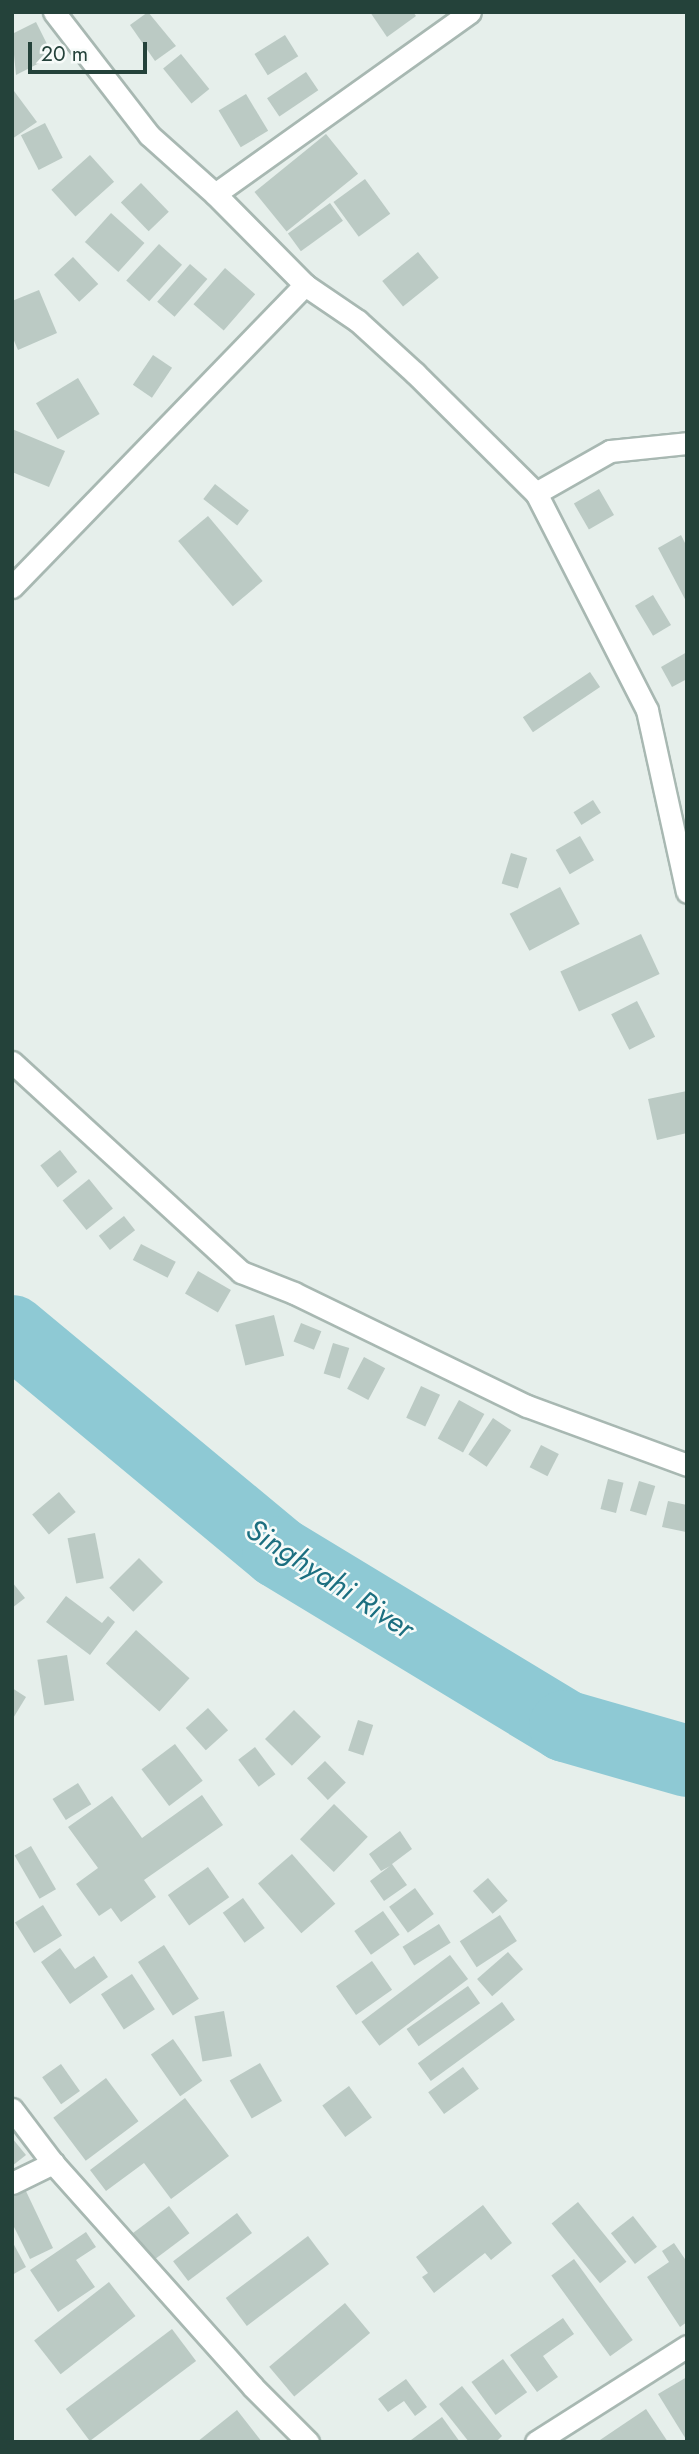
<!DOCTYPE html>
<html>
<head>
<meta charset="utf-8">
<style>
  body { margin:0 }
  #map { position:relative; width:699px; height:2454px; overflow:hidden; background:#e6efeb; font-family:Jost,sans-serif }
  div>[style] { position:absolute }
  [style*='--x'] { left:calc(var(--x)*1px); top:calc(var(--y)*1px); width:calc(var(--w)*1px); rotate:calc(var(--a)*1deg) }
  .river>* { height:72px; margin:-36px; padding:0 36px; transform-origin:36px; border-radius:36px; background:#8ec9d4 }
  .building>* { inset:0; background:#bbcac4; transform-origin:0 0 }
  .roads { filter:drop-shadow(2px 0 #a8b8b2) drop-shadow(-2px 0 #a8b8b2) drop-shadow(0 2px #a8b8b2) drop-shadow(0 -2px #a8b8b2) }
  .street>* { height:21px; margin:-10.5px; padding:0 10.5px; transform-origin:10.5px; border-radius:10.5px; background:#fff }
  span { translate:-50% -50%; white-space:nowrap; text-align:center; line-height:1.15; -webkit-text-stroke:5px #f7fbf9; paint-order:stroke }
  .water-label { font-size:30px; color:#1c6f80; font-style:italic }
  .frame { position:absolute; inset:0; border:14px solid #24423a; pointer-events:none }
  .scale { position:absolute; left:28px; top:42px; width:119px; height:32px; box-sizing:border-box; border:4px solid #24423a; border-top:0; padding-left:9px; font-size:21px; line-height:24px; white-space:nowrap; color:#24423a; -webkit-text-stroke:5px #f7fbf9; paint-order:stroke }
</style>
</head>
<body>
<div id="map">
  <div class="river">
    <i style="--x:12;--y:1331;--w:346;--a:39.7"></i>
    <i style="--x:278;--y:1552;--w:336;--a:31.2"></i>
    <i style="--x:565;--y:1726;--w:127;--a:16"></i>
  </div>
  <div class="building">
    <i style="clip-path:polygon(148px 12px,176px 46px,155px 61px,130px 25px)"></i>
    <i style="clip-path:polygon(370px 12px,413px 12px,416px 16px,387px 37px)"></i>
    <i style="clip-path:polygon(36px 22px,53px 56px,16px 75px,12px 34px)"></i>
    <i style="left:285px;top:35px;width:25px;height:36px;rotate:58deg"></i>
    <i style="left:181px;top:54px;width:45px;height:23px;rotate:51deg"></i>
    <i style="left:306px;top:72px;width:22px;height:47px;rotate:56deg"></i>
    <i style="clip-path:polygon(14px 91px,37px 122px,12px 139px,12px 92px)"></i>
    <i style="left:246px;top:94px;width:43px;height:32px;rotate:59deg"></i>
    <i style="left:45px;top:123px;width:39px;height:27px;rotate:63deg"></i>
    <i style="left:326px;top:134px;width:51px;height:92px;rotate:51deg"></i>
    <i style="left:90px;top:155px;width:36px;height:52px;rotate:48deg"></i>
    <i style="left:365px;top:179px;width:43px;height:39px;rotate:54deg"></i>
    <i style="left:141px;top:183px;width:40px;height:28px;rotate:46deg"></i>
    <i style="left:330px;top:203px;width:22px;height:52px;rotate:54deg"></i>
    <i style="left:111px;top:213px;width:45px;height:39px;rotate:42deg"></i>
    <i style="left:159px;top:244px;width:31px;height:49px;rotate:42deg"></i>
    <i style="left:418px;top:252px;width:33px;height:46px;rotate:51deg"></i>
    <i style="left:73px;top:257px;width:37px;height:26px;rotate:47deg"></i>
    <i style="left:190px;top:264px;width:23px;height:50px;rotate:41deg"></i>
    <i style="left:225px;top:268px;width:40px;height:48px;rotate:41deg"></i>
    <i style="clip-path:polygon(39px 290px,57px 333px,18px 350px,12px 336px,12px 301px)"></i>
    <i style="left:153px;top:355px;width:23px;height:36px;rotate:34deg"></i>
    <i style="left:78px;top:378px;width:42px;height:49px;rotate:59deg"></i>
    <i style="clip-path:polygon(12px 429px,65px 451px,49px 487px,12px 472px)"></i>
    <i style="left:215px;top:484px;width:43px;height:19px;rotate:38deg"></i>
    <i style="left:599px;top:489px;width:30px;height:29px;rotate:60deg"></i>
    <i style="left:208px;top:516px;width:85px;height:39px;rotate:50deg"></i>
    <i style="clip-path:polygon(681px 535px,687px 547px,687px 603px,658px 548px)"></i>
    <i style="left:653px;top:595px;width:35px;height:21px;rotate:59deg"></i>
    <i style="clip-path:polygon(687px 652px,687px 679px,672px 687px,661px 667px)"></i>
    <i style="left:590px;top:672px;width:18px;height:81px;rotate:56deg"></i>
    <i style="left:593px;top:800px;width:15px;height:23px;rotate:58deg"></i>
    <i style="left:580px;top:836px;width:28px;height:28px;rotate:60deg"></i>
    <i style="left:511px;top:853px;width:17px;height:32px;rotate:17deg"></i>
    <i style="left:560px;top:887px;width:42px;height:57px;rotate:62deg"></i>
    <i style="left:641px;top:934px;width:44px;height:89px;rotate:65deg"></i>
    <i style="left:637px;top:1001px;width:40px;height:29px;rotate:63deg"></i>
    <i style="clip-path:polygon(687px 1091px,687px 1133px,657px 1140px,648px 1099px)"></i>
    <i style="left:60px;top:1150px;width:28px;height:25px;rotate:52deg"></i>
    <i style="left:89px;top:1179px;width:38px;height:34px;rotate:51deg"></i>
    <i style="left:124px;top:1216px;width:18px;height:32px;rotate:52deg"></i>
    <i style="left:141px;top:1244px;width:39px;height:18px;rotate:27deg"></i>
    <i style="left:198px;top:1271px;width:38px;height:26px;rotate:30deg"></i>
    <i style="left:274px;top:1315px;width:42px;height:40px;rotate:76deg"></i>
    <i style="left:301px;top:1323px;width:22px;height:20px;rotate:22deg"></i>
    <i style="left:333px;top:1343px;width:17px;height:32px;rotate:17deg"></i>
    <i style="left:364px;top:1357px;width:24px;height:36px;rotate:28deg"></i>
    <i style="left:421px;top:1386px;width:21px;height:35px;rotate:25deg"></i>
    <i style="left:459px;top:1400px;width:29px;height:44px;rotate:29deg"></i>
    <i style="left:493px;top:1418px;width:22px;height:44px;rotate:34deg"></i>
    <i style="left:541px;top:1445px;width:20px;height:25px;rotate:27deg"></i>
    <i style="left:608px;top:1479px;width:16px;height:31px;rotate:14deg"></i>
    <i style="left:639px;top:1481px;width:17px;height:31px;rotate:17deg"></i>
    <i style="left:59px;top:1492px;width:26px;height:35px;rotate:50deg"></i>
    <i style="clip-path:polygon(668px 1501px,687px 1505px,686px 1532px,662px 1527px)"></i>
    <i style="left:95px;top:1533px;width:46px;height:28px;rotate:79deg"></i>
    <i style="left:139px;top:1558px;width:34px;height:42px;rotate:45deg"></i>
    <i style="clip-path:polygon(12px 1582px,25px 1598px,12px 1608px)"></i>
    <i style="clip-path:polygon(66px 1596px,102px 1623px,108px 1616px,115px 1622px,90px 1655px,46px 1622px)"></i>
    <i style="left:136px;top:1630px;width:72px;height:45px;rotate:42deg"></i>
    <i style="left:67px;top:1655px;width:46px;height:30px;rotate:81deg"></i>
    <i style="clip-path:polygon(12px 1688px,26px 1697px,12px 1720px)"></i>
    <i style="left:208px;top:1708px;width:30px;height:30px;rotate:48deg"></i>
    <i style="left:294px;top:1710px;width:38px;height:41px;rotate:45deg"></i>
    <i style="left:358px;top:1720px;width:16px;height:32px;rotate:18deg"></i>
    <i style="left:175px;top:1744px;width:46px;height:42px;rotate:53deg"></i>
    <i style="left:255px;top:1747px;width:34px;height:21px;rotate:53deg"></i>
    <i style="left:325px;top:1761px;width:30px;height:25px;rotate:46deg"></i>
    <i style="left:78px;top:1783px;width:25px;height:30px;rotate:58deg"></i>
    <i style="clip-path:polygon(202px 1795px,223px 1825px,144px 1880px,156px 1897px,121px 1922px,111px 1908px,99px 1916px,76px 1884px,98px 1868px,68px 1827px,112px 1796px,142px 1838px)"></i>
    <i style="left:334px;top:1804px;width:47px;height:49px;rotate:44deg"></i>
    <i style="clip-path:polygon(400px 1831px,412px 1849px,392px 1864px,407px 1885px,384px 1901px,370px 1881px,390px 1866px,381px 1871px,369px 1854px)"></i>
    <i style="left:31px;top:1846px;width:50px;height:19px;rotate:60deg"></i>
    <i style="left:292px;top:1854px;width:66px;height:45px;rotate:49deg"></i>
    <i style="left:208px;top:1867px;width:37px;height:49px;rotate:55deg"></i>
    <i style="left:488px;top:1878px;width:30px;height:20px;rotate:49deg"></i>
    <i style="left:415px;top:1888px;width:32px;height:32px;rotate:54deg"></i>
    <i style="left:243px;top:1898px;width:37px;height:25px;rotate:54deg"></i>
    <i style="left:43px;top:1905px;width:36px;height:33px;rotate:58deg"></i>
    <i style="left:383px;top:1911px;width:29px;height:35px;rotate:55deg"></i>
    <i style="left:500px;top:1915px;width:31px;height:48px;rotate:57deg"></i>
    <i style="left:439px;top:1924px;width:22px;height:43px;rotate:58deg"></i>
    <i style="left:164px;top:1945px;width:64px;height:31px;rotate:57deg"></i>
    <i style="clip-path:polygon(60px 1948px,75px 1969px,94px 1956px,108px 1977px,70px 2004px,41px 1962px)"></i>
    <i style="left:508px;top:1952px;width:23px;height:41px;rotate:49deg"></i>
    <i style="left:450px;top:1955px;width:30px;height:111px;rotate:53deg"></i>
    <i style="left:372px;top:1961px;width:35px;height:44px;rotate:55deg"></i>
    <i style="left:132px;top:1974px;width:42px;height:37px;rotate:57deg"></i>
    <i style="left:468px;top:1986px;width:21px;height:75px;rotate:55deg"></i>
    <i style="left:502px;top:2002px;width:22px;height:104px;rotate:54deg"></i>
    <i style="left:224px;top:2011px;width:46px;height:30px;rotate:80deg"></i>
    <i style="left:173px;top:2039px;width:51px;height:27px;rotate:55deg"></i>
    <i style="left:260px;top:2063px;width:44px;height:35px;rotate:60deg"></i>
    <i style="left:61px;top:2064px;width:33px;height:23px;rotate:55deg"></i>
    <i style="left:463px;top:2067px;width:27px;height:43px;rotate:54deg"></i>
    <i style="left:106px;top:2078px;width:54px;height:66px;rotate:53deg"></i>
    <i style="left:349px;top:2086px;width:39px;height:33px;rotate:54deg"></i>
    <i style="clip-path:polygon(185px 2098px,229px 2156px,171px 2199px,144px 2163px,106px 2191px,90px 2170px)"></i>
    <i style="clip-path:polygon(12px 2138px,26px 2155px,12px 2166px)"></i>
    <i style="clip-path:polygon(24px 2187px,53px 2248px,30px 2259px,12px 2223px,12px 2193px)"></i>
    <i style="left:578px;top:2202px;width:77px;height:34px;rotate:51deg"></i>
    <i style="clip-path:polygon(483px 2205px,512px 2243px,491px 2260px,485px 2253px,434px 2293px,422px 2277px,428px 2273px,416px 2257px)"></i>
    <i style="left:169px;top:2206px;width:34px;height:45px;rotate:53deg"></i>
    <i style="left:237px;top:2213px;width:25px;height:80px;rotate:53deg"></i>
    <i style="left:633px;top:2216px;width:39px;height:28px;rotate:52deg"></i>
    <i style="clip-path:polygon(86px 2232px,96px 2247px,76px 2260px,95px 2287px,58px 2312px,30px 2270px)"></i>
    <i style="left:308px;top:2236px;width:35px;height:103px;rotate:53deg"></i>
    <i style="clip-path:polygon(12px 2241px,26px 2267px,12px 2275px)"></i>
    <i style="clip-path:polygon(674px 2243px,687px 2262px,687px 2322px,680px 2327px,647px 2277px,669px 2262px,662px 2251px)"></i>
    <i style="left:574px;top:2259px;width:100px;height:28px;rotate:54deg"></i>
    <i style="left:109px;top:2282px;width:43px;height:95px;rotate:52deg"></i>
    <i style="left:345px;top:2303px;width:39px;height:99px;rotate:50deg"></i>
    <i style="clip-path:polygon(563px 2318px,574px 2334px,543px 2356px,558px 2377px,537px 2392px,510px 2355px)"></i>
    <i style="left:172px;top:2329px;width:40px;height:133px;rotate:53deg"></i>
    <i style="left:503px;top:2359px;width:41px;height:39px;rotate:54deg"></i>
    <i style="clip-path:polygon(687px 2377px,687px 2441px,658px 2394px)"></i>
    <i style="clip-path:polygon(406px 2379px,427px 2407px,415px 2416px,404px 2401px,388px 2412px,378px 2399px)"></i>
    <i style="clip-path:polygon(462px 2386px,502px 2436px,496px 2442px,469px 2442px,439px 2404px)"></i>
    <i style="clip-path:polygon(646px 2409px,668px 2442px,601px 2442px,600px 2440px)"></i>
    <i style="clip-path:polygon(237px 2410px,262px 2442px,197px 2442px)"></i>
    <i style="clip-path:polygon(442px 2417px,460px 2442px,413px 2442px,411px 2440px)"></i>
  </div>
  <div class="roads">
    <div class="street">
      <i style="--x:54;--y:12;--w:155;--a:52.3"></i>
      <i style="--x:149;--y:135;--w:89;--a:41.8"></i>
      <i style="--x:215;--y:194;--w:128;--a:45.3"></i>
      <i style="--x:305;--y:285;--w:64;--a:34.2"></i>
      <i style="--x:358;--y:321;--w:77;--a:42.4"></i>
      <i style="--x:415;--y:373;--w:170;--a:44.8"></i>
      <i style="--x:536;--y:493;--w:244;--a:62.9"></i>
      <i style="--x:647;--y:710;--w:186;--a:77.6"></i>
      <i style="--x:215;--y:194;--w:313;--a:-35.5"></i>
      <i style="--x:536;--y:493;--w:85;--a:-29.6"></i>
      <i style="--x:610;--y:451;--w:77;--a:-5.9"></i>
      <i style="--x:12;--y:587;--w:421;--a:-45.9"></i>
      <i style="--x:12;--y:1062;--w:311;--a:42.5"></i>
      <i style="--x:241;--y:1272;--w:57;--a:21.6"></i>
      <i style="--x:294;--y:1293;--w:259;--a:25.9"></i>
      <i style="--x:527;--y:1406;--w:171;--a:20.2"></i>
      <i style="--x:12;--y:2109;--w:68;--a:52.8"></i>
      <i style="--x:53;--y:2163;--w:300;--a:48.2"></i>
      <i style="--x:253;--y:2387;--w:78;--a:45"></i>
      <i style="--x:12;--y:2183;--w:46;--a:-26"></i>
      <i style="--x:536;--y:2442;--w:179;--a:-32.4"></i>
    </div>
  </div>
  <div class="water-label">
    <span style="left:330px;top:1579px;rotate:33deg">Singhyahi River</span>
  </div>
  <div class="frame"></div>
  <div class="scale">20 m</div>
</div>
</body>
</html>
